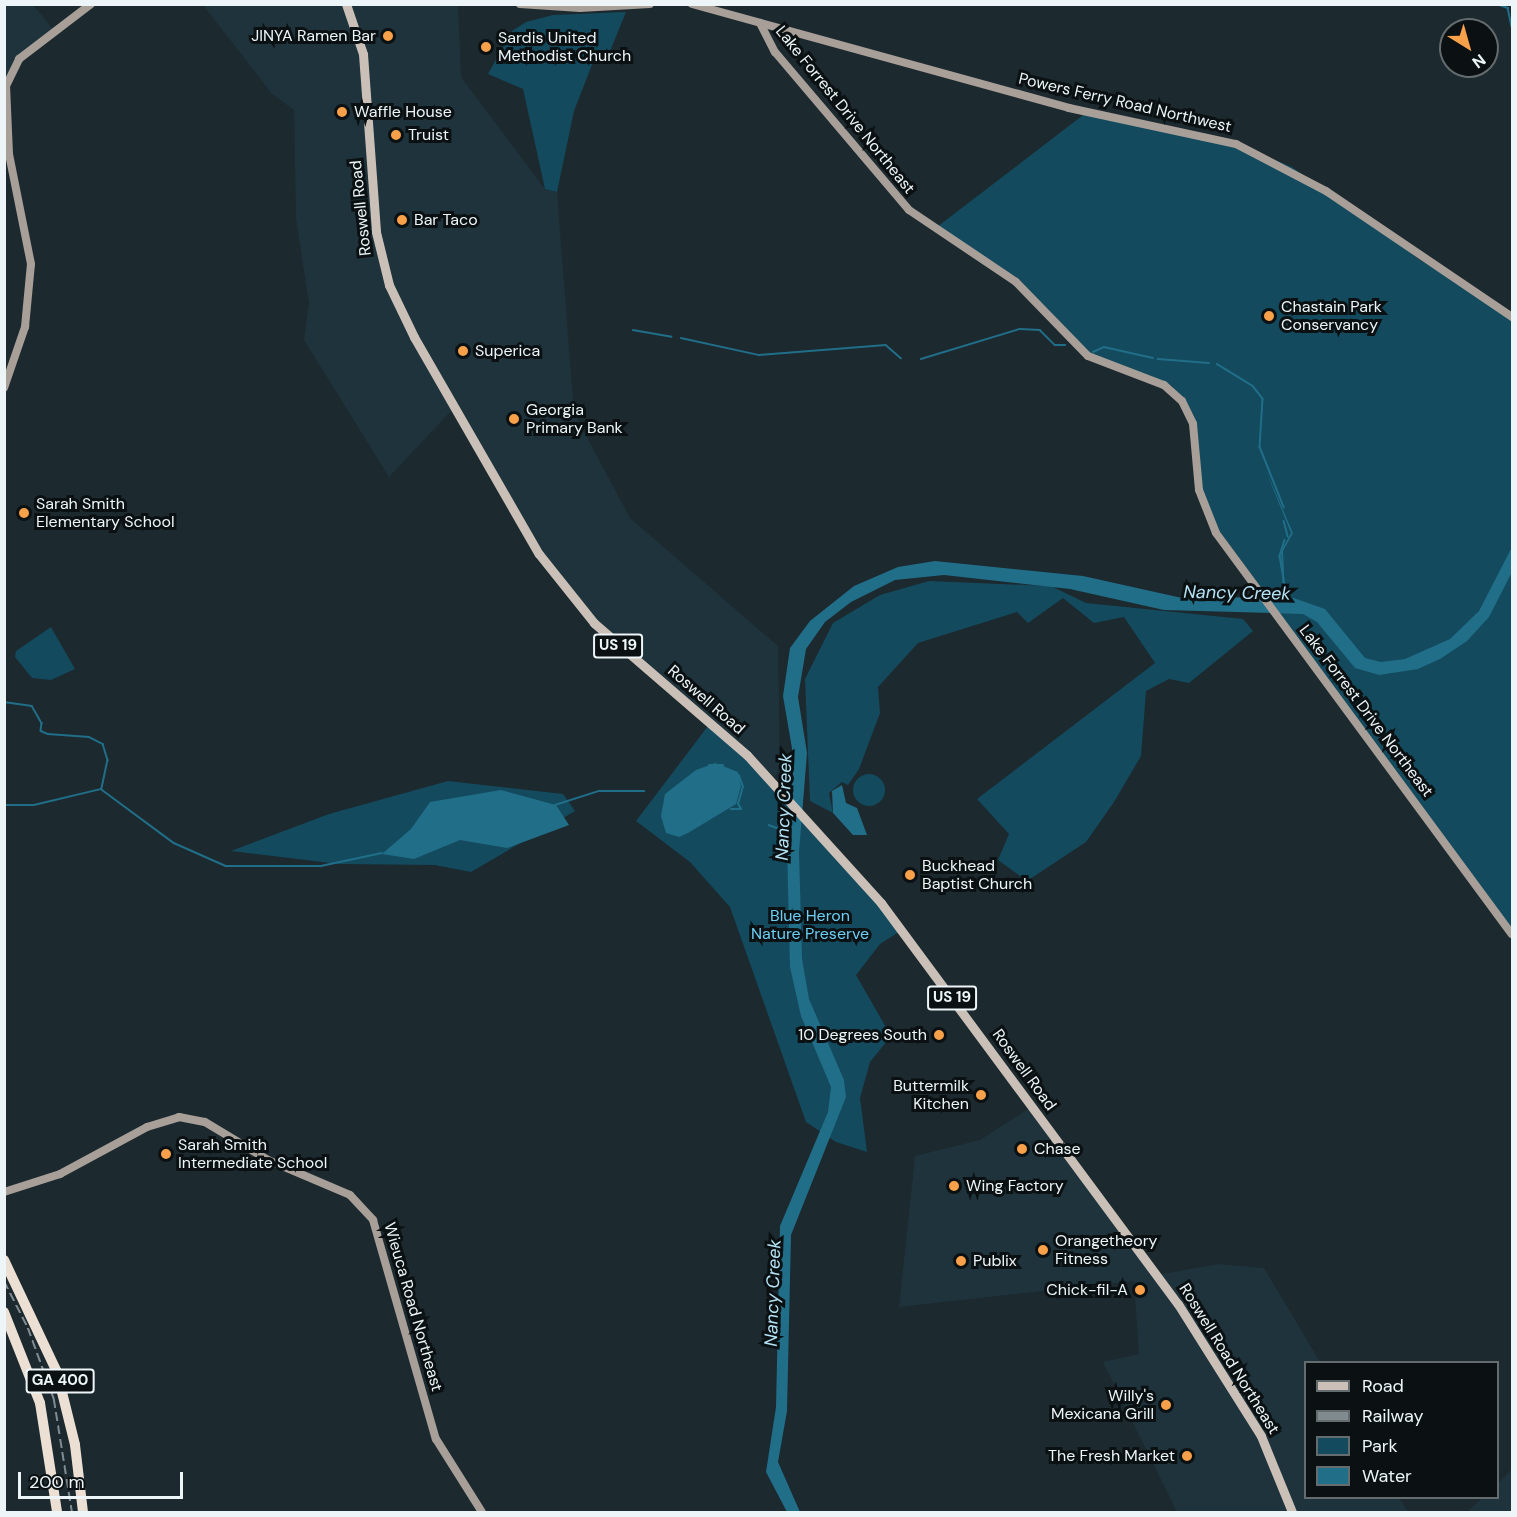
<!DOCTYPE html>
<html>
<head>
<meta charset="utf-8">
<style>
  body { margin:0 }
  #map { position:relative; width:1517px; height:1517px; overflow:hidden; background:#1c292f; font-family:"DM Sans",sans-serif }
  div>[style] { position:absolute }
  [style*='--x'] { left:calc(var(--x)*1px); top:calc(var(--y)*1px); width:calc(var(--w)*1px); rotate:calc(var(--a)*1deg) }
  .built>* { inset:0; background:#1e333b }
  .green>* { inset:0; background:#134a5d }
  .round { border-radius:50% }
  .water>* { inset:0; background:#216e89 }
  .stream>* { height:1.5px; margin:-0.75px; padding:0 0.75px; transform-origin:0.75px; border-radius:0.75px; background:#216e89 }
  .secondary>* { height:8px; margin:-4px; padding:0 4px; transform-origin:4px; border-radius:4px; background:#a79f98 }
  .primary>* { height:9px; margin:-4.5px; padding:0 4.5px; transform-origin:4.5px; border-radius:4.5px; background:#cbc0b7 }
  .highway>* { height:10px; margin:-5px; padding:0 5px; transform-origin:5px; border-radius:5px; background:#ecdfd4 }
  .rail>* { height:1.5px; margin-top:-0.75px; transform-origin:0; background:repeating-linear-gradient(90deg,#808b90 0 9px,transparent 0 13.5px) }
  .dots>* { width:16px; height:16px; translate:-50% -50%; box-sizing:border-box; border:3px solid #0b1113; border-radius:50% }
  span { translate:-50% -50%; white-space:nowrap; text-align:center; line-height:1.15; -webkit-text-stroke:6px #0b1113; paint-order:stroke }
  .shield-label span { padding:2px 4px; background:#0b1113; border:2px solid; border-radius:4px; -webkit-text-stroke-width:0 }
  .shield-label { font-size:15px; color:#edf5f9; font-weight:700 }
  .poi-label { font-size:16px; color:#edf5f9 }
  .right { translate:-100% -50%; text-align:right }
  .left { translate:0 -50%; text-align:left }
  .street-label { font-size:16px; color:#edf5f9 }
  .park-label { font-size:16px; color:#6bcff6 }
  .water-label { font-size:18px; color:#b5e3f6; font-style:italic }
  .frame { position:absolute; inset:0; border:6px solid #edf5f9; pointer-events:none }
  .legend { position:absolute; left:1304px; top:1361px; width:195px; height:138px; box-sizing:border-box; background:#0b1113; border:2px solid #656c6f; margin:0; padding:8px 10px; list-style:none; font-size:18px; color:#edf5f9 }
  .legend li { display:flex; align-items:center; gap:12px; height:30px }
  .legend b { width:30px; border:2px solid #656c6f }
  .north { position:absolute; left:1439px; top:18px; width:60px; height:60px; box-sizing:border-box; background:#0b1113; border:2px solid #656c6f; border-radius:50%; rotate:143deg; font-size:16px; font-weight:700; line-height:24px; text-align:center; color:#edf5f9 }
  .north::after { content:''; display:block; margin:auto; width:21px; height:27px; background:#f8a14a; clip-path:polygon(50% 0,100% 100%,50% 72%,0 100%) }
  .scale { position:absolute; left:18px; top:1472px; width:165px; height:27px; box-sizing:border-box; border:3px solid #edf5f9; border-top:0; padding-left:8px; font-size:18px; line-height:21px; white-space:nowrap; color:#edf5f9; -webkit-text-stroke:4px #0b1113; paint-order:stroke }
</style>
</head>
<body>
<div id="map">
  <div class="built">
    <i style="clip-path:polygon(5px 5px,33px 5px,58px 35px,15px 60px,5px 82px)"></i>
    <i style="clip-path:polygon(203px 5px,458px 5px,461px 77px,545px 189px,557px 192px,574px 413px,630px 518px,778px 646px,780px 767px,775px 777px,615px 641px,540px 552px,453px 409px,389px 477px,304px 340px,309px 303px,296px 219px,294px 110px,272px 94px)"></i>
    <i style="clip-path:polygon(1033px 1106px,1157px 1275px,1218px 1264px,1264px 1268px,1320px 1362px,1306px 1362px,1306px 1498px,1399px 1498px,1408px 1512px,1177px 1512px,1103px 1362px,1139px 1354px,1134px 1281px,899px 1307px,915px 1156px,980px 1140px)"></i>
    <i style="clip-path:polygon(1512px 1469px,1512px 1512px,1467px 1512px,1482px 1498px,1498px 1498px,1498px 1483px)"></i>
  </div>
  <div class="green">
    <i style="clip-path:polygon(626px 12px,606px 61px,595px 57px,574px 111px,557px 192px,545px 189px,523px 89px,488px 74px,512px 31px,526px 22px,553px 15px)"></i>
    <i style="clip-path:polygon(1091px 109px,1230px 141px,1292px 167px,1420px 260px,1512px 315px,1512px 935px,1200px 504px,1191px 410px,1172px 386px,1082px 350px,1021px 284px,933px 230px)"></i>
    <i style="clip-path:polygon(929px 581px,1051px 586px,1086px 603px,1243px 619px,1253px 631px,1189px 683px,1169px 679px,1146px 691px,1141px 756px,1114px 802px,1086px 842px,1027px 881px,998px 860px,1009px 834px,977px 799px,1155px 663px,1124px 617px,1094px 623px,1063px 598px,1028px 623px,1017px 612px,918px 643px,878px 687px,880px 713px,859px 769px,848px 785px,842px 782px,829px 793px,833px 813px,810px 801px,805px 679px,833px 623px,880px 595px)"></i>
    <i style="clip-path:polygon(51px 627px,75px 669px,51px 680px,32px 678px,15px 657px,16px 651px)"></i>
    <i style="clip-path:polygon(708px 726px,745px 757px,855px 875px,899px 932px,880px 944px,856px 975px,891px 1036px,870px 1062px,860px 1098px,867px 1152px,836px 1142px,806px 1122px,730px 907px,690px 862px,636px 821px)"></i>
    <i class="round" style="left:853px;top:774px;width:32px;height:32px"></i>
    <i style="clip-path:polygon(448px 781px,563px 794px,575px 811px,471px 872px,435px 865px,339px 864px,231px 851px,329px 814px)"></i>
  </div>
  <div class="water">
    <i style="clip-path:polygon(1264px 466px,1293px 533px,1283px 551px,1285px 595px,1325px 609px,1365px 658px,1381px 662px,1405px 659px,1450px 639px,1479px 611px,1512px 547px,1512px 572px,1489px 617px,1467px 641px,1440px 659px,1418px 669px,1379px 675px,1355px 668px,1317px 622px,1303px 614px,1164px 610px,1070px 589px,944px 575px,895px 580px,851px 602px,825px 622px,806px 649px,798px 697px,807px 753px,799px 852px,802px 959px,809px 999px,844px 1080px,846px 1097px,791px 1235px,787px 1411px,778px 1462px,800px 1512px,787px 1512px,766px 1472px,776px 1407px,780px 1226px,828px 1112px,831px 1087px,801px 1016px,790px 967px,787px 847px,794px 760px,783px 696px,790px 648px,810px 621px,854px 586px,898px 567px,935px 561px,1083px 576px,1191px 600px,1283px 595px,1281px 551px,1291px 533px)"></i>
    <i style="clip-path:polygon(715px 763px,738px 772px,741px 786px,736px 804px,688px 833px,679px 837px,666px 833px,661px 816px,665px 794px,696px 770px)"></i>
    <i style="clip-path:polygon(842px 785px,846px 803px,857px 808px,867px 835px,853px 835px,833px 813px,832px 791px)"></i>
    <i style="clip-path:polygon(501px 790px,556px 805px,569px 825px,507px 848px,460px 840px,414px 859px,382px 854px,411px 829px,430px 802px)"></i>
  </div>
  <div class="stream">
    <i style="--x:1497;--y:4;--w:12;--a:20"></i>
    <i style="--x:1508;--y:8;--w:19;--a:78"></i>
    <i style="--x:633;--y:330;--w:39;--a:10"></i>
    <i style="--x:681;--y:338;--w:80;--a:12.3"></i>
    <i style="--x:759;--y:355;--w:127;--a:-4.5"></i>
    <i style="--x:886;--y:345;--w:20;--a:41"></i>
    <i style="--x:1093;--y:352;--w:12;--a:-24"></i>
    <i style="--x:1104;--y:347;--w:50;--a:12.7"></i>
    <i style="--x:921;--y:359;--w:103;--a:-16.9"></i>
    <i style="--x:1020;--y:329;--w:20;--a:3"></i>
    <i style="--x:1040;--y:330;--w:21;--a:45"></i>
    <i style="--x:1055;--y:345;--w:10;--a:0"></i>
    <i style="--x:1158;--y:359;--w:51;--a:4.5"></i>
    <i style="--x:1217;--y:364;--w:42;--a:31.4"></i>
    <i style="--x:1253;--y:386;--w:16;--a:52"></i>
    <i style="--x:1263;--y:399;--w:48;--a:93.6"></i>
    <i style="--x:1260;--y:447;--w:65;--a:68.2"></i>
    <i style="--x:1284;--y:521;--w:16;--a:75"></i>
    <i style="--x:1285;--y:540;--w:17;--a:107"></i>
    <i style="--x:1280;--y:556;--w:42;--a:80.3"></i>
    <i style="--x:4;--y:702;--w:28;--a:8"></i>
    <i style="--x:32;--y:706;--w:20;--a:60"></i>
    <i style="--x:42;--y:723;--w:8;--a:97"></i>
    <i style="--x:41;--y:731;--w:8;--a:23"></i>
    <i style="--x:48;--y:734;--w:41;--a:4.2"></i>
    <i style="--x:89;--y:737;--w:16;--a:27"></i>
    <i style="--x:103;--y:744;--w:17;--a:73"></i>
    <i style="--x:108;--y:760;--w:29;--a:102"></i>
    <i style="--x:709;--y:765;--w:14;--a:0"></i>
    <i style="--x:4;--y:805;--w:30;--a:0"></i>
    <i style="--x:34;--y:805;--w:69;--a:-13.4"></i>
    <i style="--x:101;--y:789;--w:91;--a:36.5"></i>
    <i style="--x:174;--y:843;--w:57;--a:23.9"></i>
    <i style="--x:226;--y:866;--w:95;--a:0"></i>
    <i style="--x:321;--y:866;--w:62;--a:-12"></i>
    <i style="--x:555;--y:805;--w:46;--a:-17.7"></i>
    <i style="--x:599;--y:791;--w:45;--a:0"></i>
    <i style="--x:731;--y:809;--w:10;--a:0"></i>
    <i style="--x:741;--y:809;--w:6;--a:-121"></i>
    <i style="--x:738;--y:804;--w:18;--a:-74"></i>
    <i style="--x:743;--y:787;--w:12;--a:-110"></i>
    <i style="--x:769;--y:825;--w:19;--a:21"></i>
  </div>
  <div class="secondary">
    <i style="--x:520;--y:4;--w:60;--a:3.8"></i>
    <i style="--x:580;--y:8;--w:70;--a:-3.3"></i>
    <i style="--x:692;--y:4;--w:391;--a:15.4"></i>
    <i style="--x:1069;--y:108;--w:171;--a:12.2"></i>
    <i style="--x:1236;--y:144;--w:102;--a:27.6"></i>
    <i style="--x:1326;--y:191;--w:225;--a:34.1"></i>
    <i style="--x:760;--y:23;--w:33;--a:63"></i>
    <i style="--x:775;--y:52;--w:207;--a:49.7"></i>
    <i style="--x:909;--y:210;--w:129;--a:33.9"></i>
    <i style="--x:1016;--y:282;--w:103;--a:45.8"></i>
    <i style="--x:1088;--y:356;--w:81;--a:20.9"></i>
    <i style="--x:1164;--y:385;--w:24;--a:42"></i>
    <i style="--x:1182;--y:401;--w:25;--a:64"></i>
    <i style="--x:1193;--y:424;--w:66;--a:84.8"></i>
    <i style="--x:1199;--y:490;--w:46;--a:68.4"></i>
    <i style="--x:1216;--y:533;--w:498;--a:53.6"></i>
    <i style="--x:4;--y:388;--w:65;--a:-71"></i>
    <i style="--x:25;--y:327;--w:63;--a:-84.6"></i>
    <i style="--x:31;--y:264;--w:112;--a:-101.3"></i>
    <i style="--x:9;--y:154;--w:68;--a:-92.5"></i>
    <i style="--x:6;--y:86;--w:30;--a:-64"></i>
    <i style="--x:19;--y:59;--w:91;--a:-37.4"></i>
    <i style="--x:4;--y:1192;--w:59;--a:-17.8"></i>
    <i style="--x:60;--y:1174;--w:99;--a:-28.4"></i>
    <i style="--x:147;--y:1127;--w:34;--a:-17"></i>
    <i style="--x:179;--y:1117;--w:26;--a:11"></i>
    <i style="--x:205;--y:1122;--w:74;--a:31.1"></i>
    <i style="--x:268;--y:1160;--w:89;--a:23.1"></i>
    <i style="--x:350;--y:1195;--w:34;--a:47"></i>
    <i style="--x:373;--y:1220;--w:228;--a:74"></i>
    <i style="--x:436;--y:1439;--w:86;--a:57.8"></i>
  </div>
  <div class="primary">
    <i style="--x:346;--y:4;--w:53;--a:71.2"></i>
    <i style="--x:363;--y:54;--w:178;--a:85.8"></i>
    <i style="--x:376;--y:232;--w:55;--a:76.2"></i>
    <i style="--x:389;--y:285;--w:58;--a:64.3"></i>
    <i style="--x:414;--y:337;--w:250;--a:60.1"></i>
    <i style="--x:539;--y:554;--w:88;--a:51.4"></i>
    <i style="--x:594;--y:623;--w:202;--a:40.8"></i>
    <i style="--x:747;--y:755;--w:200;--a:47.8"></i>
    <i style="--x:881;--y:903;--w:499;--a:53.5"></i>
    <i style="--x:1178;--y:1304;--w:156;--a:57.8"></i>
    <i style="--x:1261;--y:1436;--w:82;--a:67.8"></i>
  </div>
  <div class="highway">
    <i style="--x:4;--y:1260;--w:124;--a:64.7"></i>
    <i style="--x:57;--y:1372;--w:75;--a:76.1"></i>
    <i style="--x:75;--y:1445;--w:67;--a:83.2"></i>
    <i style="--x:4;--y:1312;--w:98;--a:68.4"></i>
    <i style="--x:40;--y:1403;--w:110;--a:81.1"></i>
  </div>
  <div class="rail">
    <i style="--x:4;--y:1281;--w:53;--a:62.9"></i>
    <i style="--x:28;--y:1328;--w:76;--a:69.9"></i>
    <i style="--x:54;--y:1399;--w:114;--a:80.9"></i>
  </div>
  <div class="dots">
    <i style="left:388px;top:36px;background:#f8a14a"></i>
    <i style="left:486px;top:47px;background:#f8a14a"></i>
    <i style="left:342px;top:112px;background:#f8a14a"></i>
    <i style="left:396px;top:135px;background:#f8a14a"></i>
    <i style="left:402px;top:220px;background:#f8a14a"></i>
    <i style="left:1269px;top:316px;background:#f8a14a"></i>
    <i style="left:463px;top:351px;background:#f8a14a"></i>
    <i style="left:514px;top:419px;background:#f8a14a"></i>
    <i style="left:24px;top:513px;background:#f8a14a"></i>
    <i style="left:910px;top:875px;background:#f8a14a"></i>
    <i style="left:939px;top:1035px;background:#f8a14a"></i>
    <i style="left:981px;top:1095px;background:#f8a14a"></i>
    <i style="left:1022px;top:1149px;background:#f8a14a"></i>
    <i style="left:166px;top:1154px;background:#f8a14a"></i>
    <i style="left:954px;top:1186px;background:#f8a14a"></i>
    <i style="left:1043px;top:1250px;background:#f8a14a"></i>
    <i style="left:961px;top:1261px;background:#f8a14a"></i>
    <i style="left:1140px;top:1290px;background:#f8a14a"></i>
    <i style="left:1166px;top:1405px;background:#f8a14a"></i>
    <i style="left:1187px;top:1456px;background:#f8a14a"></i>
  </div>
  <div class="shield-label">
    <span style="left:618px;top:646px">US 19</span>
    <span style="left:952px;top:998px">US 19</span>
    <span style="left:60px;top:1381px">GA 400</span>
  </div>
  <div class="poi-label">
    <span class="right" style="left:376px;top:36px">JINYA Ramen Bar</span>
    <span class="left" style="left:498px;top:47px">Sardis United<br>Methodist Church</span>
    <span class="left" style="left:354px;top:112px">Waffle House</span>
    <span class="left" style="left:408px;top:135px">Truist</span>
    <span class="left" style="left:414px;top:220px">Bar Taco</span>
    <span class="left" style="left:1281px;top:316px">Chastain Park<br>Conservancy</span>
    <span class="left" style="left:475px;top:351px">Superica</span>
    <span class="left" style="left:526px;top:419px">Georgia<br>Primary Bank</span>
    <span class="left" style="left:36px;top:513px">Sarah Smith<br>Elementary School</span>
    <span class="left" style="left:922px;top:875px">Buckhead<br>Baptist Church</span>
    <span class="right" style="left:927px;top:1035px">10 Degrees South</span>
    <span class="right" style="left:969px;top:1095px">Buttermilk<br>Kitchen</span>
    <span class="left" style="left:178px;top:1154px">Sarah Smith<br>Intermediate School</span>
    <span class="left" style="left:1034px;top:1149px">Chase</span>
    <span class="left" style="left:966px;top:1186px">Wing Factory</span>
    <span class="left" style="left:1055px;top:1250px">Orangetheory<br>Fitness</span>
    <span class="left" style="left:973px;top:1261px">Publix</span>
    <span class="right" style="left:1128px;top:1290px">Chick-fil-A</span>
    <span class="right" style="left:1154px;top:1405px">Willy's<br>Mexicana Grill</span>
    <span class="right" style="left:1175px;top:1456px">The Fresh Market</span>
  </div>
  <div class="street-label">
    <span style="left:1125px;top:103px;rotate:13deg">Powers Ferry Road Northwest</span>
    <span style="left:845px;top:110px;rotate:51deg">Lake Forrest Drive Northeast</span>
    <span style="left:361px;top:208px;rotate:-96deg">Roswell Road</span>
    <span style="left:706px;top:700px;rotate:41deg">Roswell Road</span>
    <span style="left:1366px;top:711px;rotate:53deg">Lake Forrest Drive Northeast</span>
    <span style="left:1024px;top:1070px;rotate:54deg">Roswell Road</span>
    <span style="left:413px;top:1307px;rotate:74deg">Wieuca Road Northeast</span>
    <span style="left:1229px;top:1359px;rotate:58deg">Roswell Road Northeast</span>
  </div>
  <div class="park-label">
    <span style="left:810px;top:925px">Blue Heron<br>Nature Preserve</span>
  </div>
  <div class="water-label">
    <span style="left:1237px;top:593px;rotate:1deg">Nancy Creek</span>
    <span style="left:784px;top:807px;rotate:-88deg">Nancy Creek</span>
    <span style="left:773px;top:1293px;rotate:-88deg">Nancy Creek</span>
  </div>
  <div class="frame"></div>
  <ul class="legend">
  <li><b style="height:8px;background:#cbc0b7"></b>Road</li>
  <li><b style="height:8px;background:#808b90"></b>Railway</li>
  <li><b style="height:16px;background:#134a5d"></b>Park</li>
  <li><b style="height:16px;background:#216e89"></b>Water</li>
  </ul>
  <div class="north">N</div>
  <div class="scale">200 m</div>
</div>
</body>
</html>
